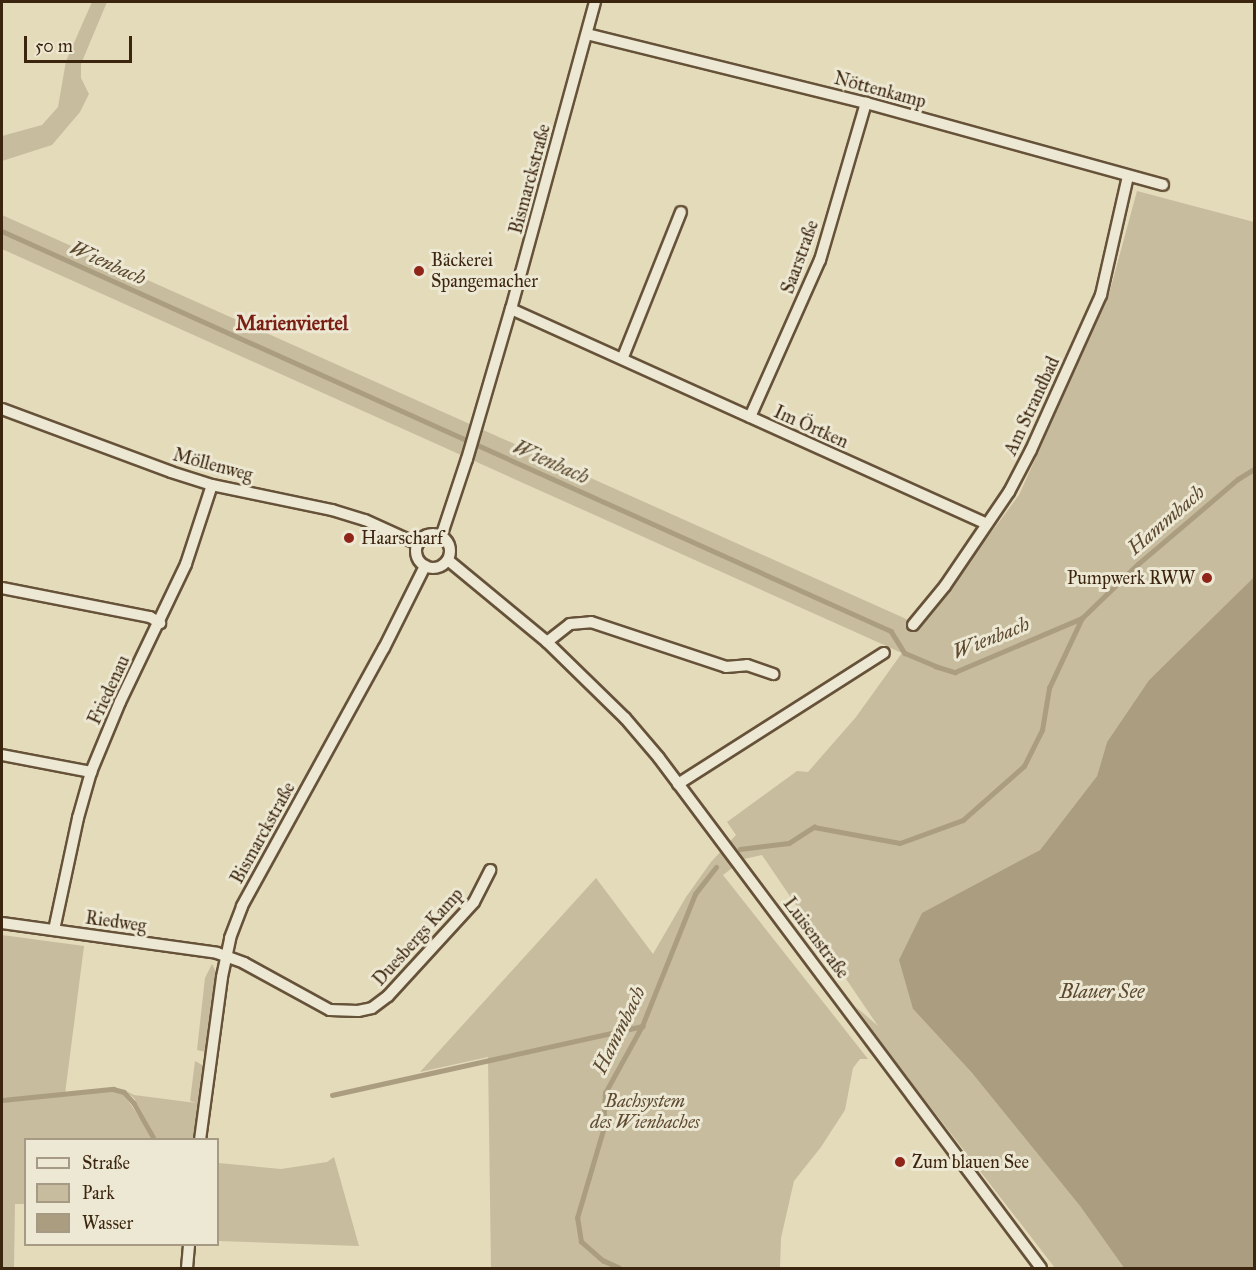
<!DOCTYPE html>
<html>
<head>
<meta charset="utf-8">
<style>
  body { margin:0 }
  #map { position:relative; width:1256px; height:1270px; overflow:hidden; background:#e4dbbb; font-family:"IM FELL Great Primer",serif }
  div>[style] { position:absolute }
  [style*='--x'] { left:calc(var(--x)*1px); top:calc(var(--y)*1px); width:calc(var(--w)*1px); rotate:calc(var(--a)*1deg) }
  .green>* { inset:0; background:#c7bc9e }
  .water>* { inset:0; background:#ab9d80 }
  .stream>* { height:4.5px; margin:-2.25px; padding:0 2.25px; transform-origin:2.25px; border-radius:2.25px; background:#ab9d80 }
  .roads { filter:drop-shadow(2px 0 #665239) drop-shadow(-2px 0 #665239) drop-shadow(0 2px #665239) drop-shadow(0 -2px #665239) }
  .street>* { height:10px; margin:-5px; padding:0 5px; transform-origin:5px; border-radius:5px; background:#ede8d3 }
  .street>.ring { margin:-5px; padding:0; box-sizing:content-box; background:none; border:10px solid #ede8d3; border-radius:50% }
  .dots>* { width:16px; height:16px; translate:-50% -50%; box-sizing:border-box; border:3px solid #ede8d3; border-radius:50% }
  span { translate:-50% -50%; white-space:nowrap; text-align:center; line-height:1.15; -webkit-text-stroke:6px #ede8d3; paint-order:stroke }
  .street-label { font-size:18px; color:#3c250e }
  .poi-label { font-size:18px; color:#3c250e }
  .left { translate:0 -50%; text-align:left }
  .right { translate:-100% -50%; text-align:right }
  .park-label { font-size:18px; color:#5f4b32; font-style:italic }
  .water-label { font-size:20px; color:#5d4930; font-style:italic }
  .neighbourhood-label { font-size:20px; color:#7a1f14; font-weight:700 }
  .frame { position:absolute; inset:0; border:3px solid #3c250e; pointer-events:none }
  .legend { position:absolute; left:24px; top:1138px; width:195px; height:108px; box-sizing:border-box; background:#ede8d3; border:2px solid #a69a84; margin:0; padding:8px 10px; list-style:none; font-size:18px; color:#3c250e }
  .legend li { display:flex; align-items:center; gap:12px; height:30px }
  .legend b { width:30px; border:2px solid #a69a84 }
  .scale { position:absolute; left:24px; top:36px; width:108px; height:27px; box-sizing:border-box; border:3px solid #3c250e; border-top:0; padding-left:8px; font-size:18px; line-height:21px; white-space:nowrap; color:#3c250e; -webkit-text-stroke:4px #ede8d3; paint-order:stroke }
</style>
</head>
<body>
<div id="map">
  <div class="green">
    <i style="clip-path:polygon(92px 2px,107px 2px,81px 64px,81px 78px,89px 94px,80px 112px,52px 145px,2px 161px,2px 136px,42px 125px,58px 107px,66px 61px)"></i>
    <i style="clip-path:polygon(1137px 191px,1254px 222px,1254px 577px,1149px 680px,1107px 742px,1097px 776px,1040px 850px,992px 877px,913px 1009px,972px 1073px,1080px 1206px,1124px 1268px,1055px 1268px,884px 1047px,856px 1007px,878px 1026px,762px 855px,744px 859px,723px 875px,868px 1059px,860px 1059px,853px 1068px,845px 1110px,821px 1147px,794px 1181px,781px 1238px,780px 1268px,491px 1268px,488px 1057px,420px 1072px,596px 878px,653px 954px,686px 897px,711px 862px,736px 835px,727px 822px,797px 771px,808px 772px,856px 717px,902px 653px,2px 249px,2px 215px,904px 618px,920px 628px,1019px 495px,1109px 294px)"></i>
    <i style="clip-path:polygon(2px 935px,84px 946px,65px 1094px,2px 1098px)"></i>
    <i style="clip-path:polygon(212px 964px,216px 972px,206px 1052px,197px 1050px,205px 978px)"></i>
    <i style="clip-path:polygon(195px 1061px,204px 1066px,196px 1139px,157px 1139px,134px 1098px,124px 1090px,134px 1095px,196px 1103px,190px 1101px)"></i>
    <i style="clip-path:polygon(113px 1090px,123px 1093px,154px 1139px,26px 1140px,25px 1204px,15px 1204px,14px 1268px,2px 1268px,2px 1102px)"></i>
    <i style="clip-path:polygon(334px 1157px,359px 1246px,218px 1241px,218px 1163px,281px 1169px,327px 1162px)"></i>
  </div>
  <div class="water">
    <i style="clip-path:polygon(1254px 577px,1254px 1268px,1124px 1268px,1080px 1206px,972px 1073px,913px 1009px,899px 960px,922px 913px,1040px 850px,1097px 776px,1107px 742px,1149px 680px)"></i>
  </div>
  <div class="stream">
    <i style="--x:2;--y:231;--w:975;--a:24.23"></i>
    <i style="--x:891;--y:631;--w:26;--a:58"></i>
    <i style="--x:905;--y:653;--w:33;--a:23"></i>
    <i style="--x:935;--y:666;--w:21;--a:17"></i>
    <i style="--x:955;--y:672;--w:138;--a:-23"></i>
    <i style="--x:740;--y:849;--w:49;--a:-7"></i>
    <i style="--x:789;--y:843;--w:30;--a:-33"></i>
    <i style="--x:814;--y:827;--w:87;--a:10.5"></i>
    <i style="--x:900;--y:843;--w:67;--a:-20.1"></i>
    <i style="--x:963;--y:820;--w:81;--a:-41.5"></i>
    <i style="--x:1024;--y:766;--w:40;--a:-63.4"></i>
    <i style="--x:1042;--y:730;--w:43;--a:-80.5"></i>
    <i style="--x:1049;--y:688;--w:77;--a:-64.8"></i>
    <i style="--x:1082;--y:618;--w:78;--a:-44"></i>
    <i style="--x:1138;--y:564;--w:131;--a:-40.4"></i>
    <i style="--x:1238;--y:479;--w:19;--a:-32"></i>
    <i style="--x:332;--y:1095;--w:318;--a:-12.5"></i>
    <i style="--x:2;--y:1100;--w:112;--a:-5.7"></i>
    <i style="--x:113;--y:1089;--w:11;--a:15"></i>
    <i style="--x:124;--y:1092;--w:15;--a:48"></i>
    <i style="--x:134;--y:1103;--w:43;--a:60.4"></i>
    <i style="--x:619;--y:1268;--w:17;--a:-156"></i>
    <i style="--x:603;--y:1261;--w:29;--a:-139"></i>
    <i style="--x:581;--y:1242;--w:24;--a:-99"></i>
    <i style="--x:577;--y:1218;--w:92;--a:-73.5"></i>
    <i style="--x:603;--y:1130;--w:37;--a:-87"></i>
    <i style="--x:605;--y:1093;--w:77;--a:-61.1"></i>
    <i style="--x:642;--y:1026;--w:142;--a:-68.1"></i>
    <i style="--x:695;--y:894;--w:34;--a:-52"></i>
  </div>
  <div class="roads">
    <div class="street">
      <i style="--x:587;--y:34;--w:287;--a:13.9"></i>
      <i style="--x:866;--y:103;--w:308;--a:15.4"></i>
      <i style="--x:511;--y:309;--w:522;--a:24.31"></i>
      <i style="--x:623;--y:357;--w:156;--a:-68.2"></i>
      <i style="--x:2;--y:409;--w:180;--a:20.4"></i>
      <i style="--x:171;--y:472;--w:43;--a:17.6"></i>
      <i style="--x:212;--y:485;--w:123;--a:11.8"></i>
      <i style="--x:332;--y:510;--w:34;--a:17"></i>
      <i style="--x:365;--y:520;--w:58;--a:24.4"></i>
      <i style="--x:750;--y:417;--w:172;--a:-66"></i>
      <i style="--x:820;--y:260;--w:164;--a:-73.7"></i>
      <i class="ring" style="left:416px;top:534px;width:24px;height:24px"></i>
      <i style="--x:441;--y:537;--w:82;--a:-71.6"></i>
      <i style="--x:467;--y:459;--w:156;--a:-73.7"></i>
      <i style="--x:511;--y:309;--w:318;--a:-74.7"></i>
      <i style="--x:448;--y:560;--w:129;--a:39.6"></i>
      <i style="--x:547;--y:642;--w:109;--a:44.3"></i>
      <i style="--x:625;--y:718;--w:52;--a:49.6"></i>
      <i style="--x:659;--y:758;--w:637;--a:53.17"></i>
      <i style="--x:2;--y:588;--w:151;--a:11.1"></i>
      <i style="--x:150;--y:617;--w:12;--a:31"></i>
      <i style="--x:913;--y:625;--w:50;--a:-50.6"></i>
      <i style="--x:945;--y:586;--w:114;--a:-55.8"></i>
      <i style="--x:1009;--y:492;--w:47;--a:-62.4"></i>
      <i style="--x:1031;--y:450;--w:170;--a:-65.7"></i>
      <i style="--x:1101;--y:295;--w:122;--a:-77.2"></i>
      <i style="--x:547;--y:642;--w:29;--a:-38"></i>
      <i style="--x:570;--y:624;--w:21;--a:-5"></i>
      <i style="--x:591;--y:622;--w:142;--a:18.4"></i>
      <i style="--x:726;--y:667;--w:21;--a:-5"></i>
      <i style="--x:747;--y:665;--w:28;--a:19"></i>
      <i style="--x:2;--y:755;--w:91;--a:10.8"></i>
      <i style="--x:678;--y:784;--w:244;--a:-32.5"></i>
      <i style="--x:2;--y:923;--w:217;--a:7.9"></i>
      <i style="--x:217;--y:953;--w:29;--a:20"></i>
      <i style="--x:244;--y:963;--w:98;--a:28.7"></i>
      <i style="--x:330;--y:1010;--w:28;--a:2"></i>
      <i style="--x:358;--y:1011;--w:14;--a:-12"></i>
      <i style="--x:372;--y:1008;--w:20;--a:-37"></i>
      <i style="--x:388;--y:996;--w:127;--a:-47.5"></i>
      <i style="--x:474;--y:902;--w:36;--a:-63"></i>
      <i style="--x:54;--y:930;--w:115;--a:-77.9"></i>
      <i style="--x:78;--y:818;--w:48;--a:-74.2"></i>
      <i style="--x:91;--y:772;--w:76;--a:-67.5"></i>
      <i style="--x:120;--y:702;--w:153;--a:-64.4"></i>
      <i style="--x:186;--y:564;--w:83;--a:-71.8"></i>
      <i style="--x:200;--y:1140;--w:164;--a:-82.3"></i>
      <i style="--x:222;--y:977;--w:40;--a:-78"></i>
      <i style="--x:230;--y:938;--w:34;--a:-69"></i>
      <i style="--x:242;--y:906;--w:294;--a:-61.2"></i>
      <i style="--x:384;--y:648;--w:92;--a:-63.4"></i>
      <i style="--x:187;--y:1268;--w:24;--a:-85"></i>
    </div>
  </div>
  <div class="dots">
    <i style="left:419px;top:271px;background:#8f2418"></i>
    <i style="left:349px;top:538px;background:#8f2418"></i>
    <i style="left:1207px;top:578px;background:#8f2418"></i>
    <i style="left:900px;top:1162px;background:#8f2418"></i>
  </div>
  <div class="street-label">
    <span style="left:880px;top:90px;rotate:15deg">Nöttenkamp</span>
    <span style="left:530px;top:179px;rotate:-75deg">Bismarckstraße</span>
    <span style="left:800px;top:257px;rotate:-70deg">Saarstraße</span>
    <span style="left:1032px;top:406px;rotate:-65deg">Am Strandbad</span>
    <span style="left:811px;top:427px;rotate:24deg">Im Örtken</span>
    <span style="left:213px;top:465px;rotate:15deg">Möllenweg</span>
    <span style="left:109px;top:690px;rotate:-65deg">Friedenau</span>
    <span style="left:263px;top:833px;rotate:-61deg">Bismarckstraße</span>
    <span style="left:116px;top:922px;rotate:8deg">Riedweg</span>
    <span style="left:418px;top:937px;rotate:-48deg">Duesbergs Kamp</span>
    <span style="left:816px;top:938px;rotate:53deg">Luisenstraße</span>
  </div>
  <div class="poi-label">
    <span class="left" style="left:431px;top:271px">Bäckerei<br>Spangemacher</span>
    <span class="left" style="left:361px;top:538px">Haarscharf</span>
    <span class="right" style="left:1195px;top:578px">Pumpwerk RWW</span>
    <span class="left" style="left:912px;top:1162px">Zum blauen See</span>
  </div>
  <div class="park-label">
    <span style="left:645px;top:1112px">Bachsystem<br>des Wienbaches</span>
  </div>
  <div class="water-label">
    <span style="left:108px;top:263px;rotate:24deg">Wienbach</span>
    <span style="left:551px;top:462px;rotate:24deg">Wienbach</span>
    <span style="left:1166px;top:520px;rotate:-41deg">Hammbach</span>
    <span style="left:991px;top:638px;rotate:-22deg">Wienbach</span>
    <span style="left:1102px;top:991px">Blauer See</span>
    <span style="left:619px;top:1030px;rotate:-64deg">Hammbach</span>
  </div>
  <div class="neighbourhood-label">
    <span style="left:292px;top:323px">Marienviertel</span>
  </div>
  <div class="frame"></div>
  <ul class="legend">
  <li><b style="height:8px;background:#ede8d3"></b>Straße</li>
  <li><b style="height:16px;background:#c7bc9e"></b>Park</li>
  <li><b style="height:16px;background:#ab9d80"></b>Wasser</li>
  </ul>
  <div class="scale">50 m</div>
</div>
</body>
</html>
